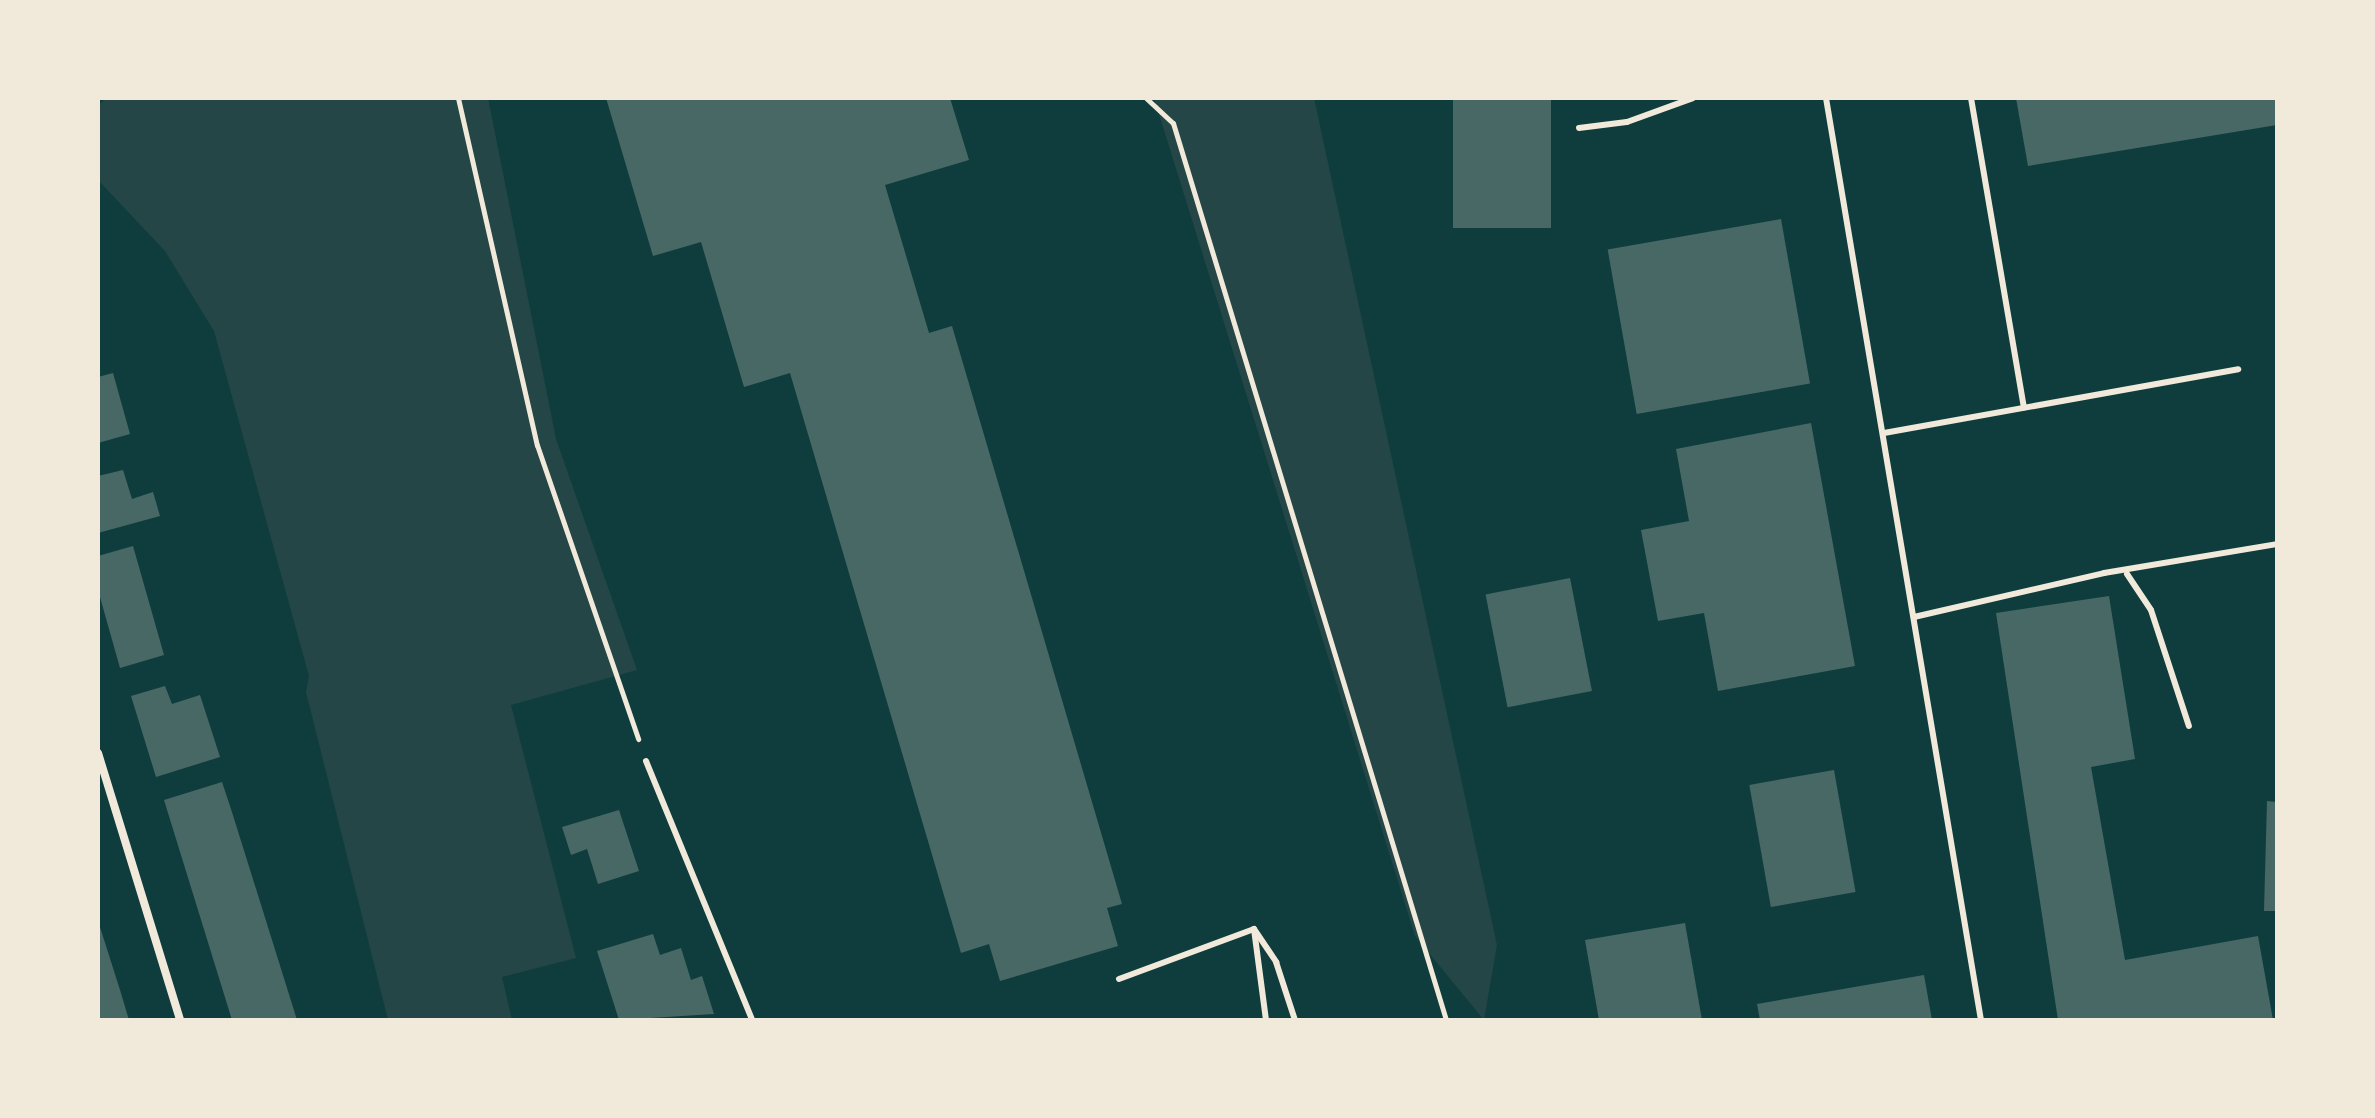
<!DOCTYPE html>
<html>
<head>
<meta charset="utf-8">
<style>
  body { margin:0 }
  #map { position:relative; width:2375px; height:1118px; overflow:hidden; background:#0f3d3e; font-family:Inter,sans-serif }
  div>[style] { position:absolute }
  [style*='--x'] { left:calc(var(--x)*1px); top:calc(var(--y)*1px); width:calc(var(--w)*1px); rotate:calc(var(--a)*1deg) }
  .green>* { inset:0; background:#244646 }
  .building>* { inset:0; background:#486865; transform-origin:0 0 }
  .path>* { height:5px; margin:-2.5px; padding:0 2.5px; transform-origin:2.5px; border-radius:2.5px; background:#f1e9da }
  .service>* { height:6px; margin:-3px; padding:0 3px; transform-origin:3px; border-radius:3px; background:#f1e9da }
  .minor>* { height:8px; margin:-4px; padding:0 4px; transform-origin:4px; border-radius:4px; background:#f1e9da }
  span { translate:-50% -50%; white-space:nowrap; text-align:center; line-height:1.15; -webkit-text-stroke:6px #f1e9da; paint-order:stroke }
  .frame { position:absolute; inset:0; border:100px solid #f1e9da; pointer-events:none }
</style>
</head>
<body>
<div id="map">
  <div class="green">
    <i style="clip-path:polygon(107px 98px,488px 98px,556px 439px,637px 670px,511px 705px,576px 958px,502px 977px,512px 1020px,388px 1020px,306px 692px,309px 676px,214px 331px,165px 251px,98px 180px,98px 105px)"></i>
    <i style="clip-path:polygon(1154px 98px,1314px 98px,1497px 945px,1484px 1020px,1415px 936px)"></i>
  </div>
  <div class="building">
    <i style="clip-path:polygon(606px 98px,950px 98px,969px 160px,885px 185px,929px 333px,952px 326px,1122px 904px,1107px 908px,1118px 946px,1000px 981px,989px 944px,961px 953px,790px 373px,744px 387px,701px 242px,653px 256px)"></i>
    <i style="left:1453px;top:98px;width:98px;height:130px"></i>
    <i style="clip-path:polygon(2016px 98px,2277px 98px,2277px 125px,2028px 166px)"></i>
    <i style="left:1781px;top:219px;width:167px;height:176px;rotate:80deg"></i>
    <i style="clip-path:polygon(113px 373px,130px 434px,98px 443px,98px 377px)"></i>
    <i style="clip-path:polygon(1811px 423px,1855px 666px,1718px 691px,1704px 613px,1658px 621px,1641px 530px,1689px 521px,1676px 449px)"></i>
    <i style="clip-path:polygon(123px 470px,132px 499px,153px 492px,160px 516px,98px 533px,98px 476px)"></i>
    <i style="clip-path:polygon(133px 546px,164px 655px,120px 668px,98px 590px,98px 556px)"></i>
    <i style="left:1570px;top:578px;width:115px;height:86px;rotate:79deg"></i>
    <i style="clip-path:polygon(2109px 596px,2135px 759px,2091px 767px,2125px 960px,2258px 936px,2273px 1020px,2058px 1020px,1996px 613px)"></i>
    <i style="clip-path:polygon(165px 686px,172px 704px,200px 695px,220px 757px,156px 777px,131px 696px)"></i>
    <i style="left:1834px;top:770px;width:124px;height:86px;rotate:80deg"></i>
    <i style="clip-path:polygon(222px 782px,231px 809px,297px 1020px,232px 1020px,164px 800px)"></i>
    <i style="clip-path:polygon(2267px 801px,2277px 802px,2277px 911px,2264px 911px)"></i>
    <i style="clip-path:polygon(619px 810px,639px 871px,598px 884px,587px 849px,571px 855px,562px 827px)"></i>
    <i style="clip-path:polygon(1685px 923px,1702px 1020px,1599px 1020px,1585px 940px)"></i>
    <i style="clip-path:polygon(99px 924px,120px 990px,129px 1020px,98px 1020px)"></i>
    <i style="clip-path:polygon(653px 934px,660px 955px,681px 948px,691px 980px,702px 976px,714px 1014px,619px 1020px,597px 951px)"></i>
    <i style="clip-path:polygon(1924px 975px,1932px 1020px,1760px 1020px,1757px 1004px)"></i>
  </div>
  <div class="path">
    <i style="--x:458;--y:98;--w:356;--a:77.2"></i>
    <i style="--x:537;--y:445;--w:311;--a:71"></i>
    <i style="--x:1146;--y:98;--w:37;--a:43"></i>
    <i style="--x:1173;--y:123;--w:938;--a:73.07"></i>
  </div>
  <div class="service">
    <i style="--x:1826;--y:98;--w:935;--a:80.46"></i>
    <i style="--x:1971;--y:98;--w:314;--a:80.3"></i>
    <i style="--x:1579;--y:128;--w:48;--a:-7.1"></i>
    <i style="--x:1627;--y:122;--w:70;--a:-20"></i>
    <i style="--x:1884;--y:433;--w:360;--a:-10.2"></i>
    <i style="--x:2127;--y:574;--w:43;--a:56.3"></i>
    <i style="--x:2151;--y:610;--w:122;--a:71.9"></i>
    <i style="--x:1914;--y:617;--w:195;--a:-13"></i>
    <i style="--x:2104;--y:573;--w:175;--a:-9.5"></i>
    <i style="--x:646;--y:761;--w:280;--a:67.7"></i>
    <i style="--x:1254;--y:929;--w:40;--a:56"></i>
    <i style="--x:1276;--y:962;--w:61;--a:71.9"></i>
    <i style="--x:1254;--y:929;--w:92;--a:82.5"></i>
    <i style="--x:1119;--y:979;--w:144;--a:-20.3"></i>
  </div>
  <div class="minor">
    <i style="--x:98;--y:753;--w:279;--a:72.9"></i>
  </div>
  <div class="frame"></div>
</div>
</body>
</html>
